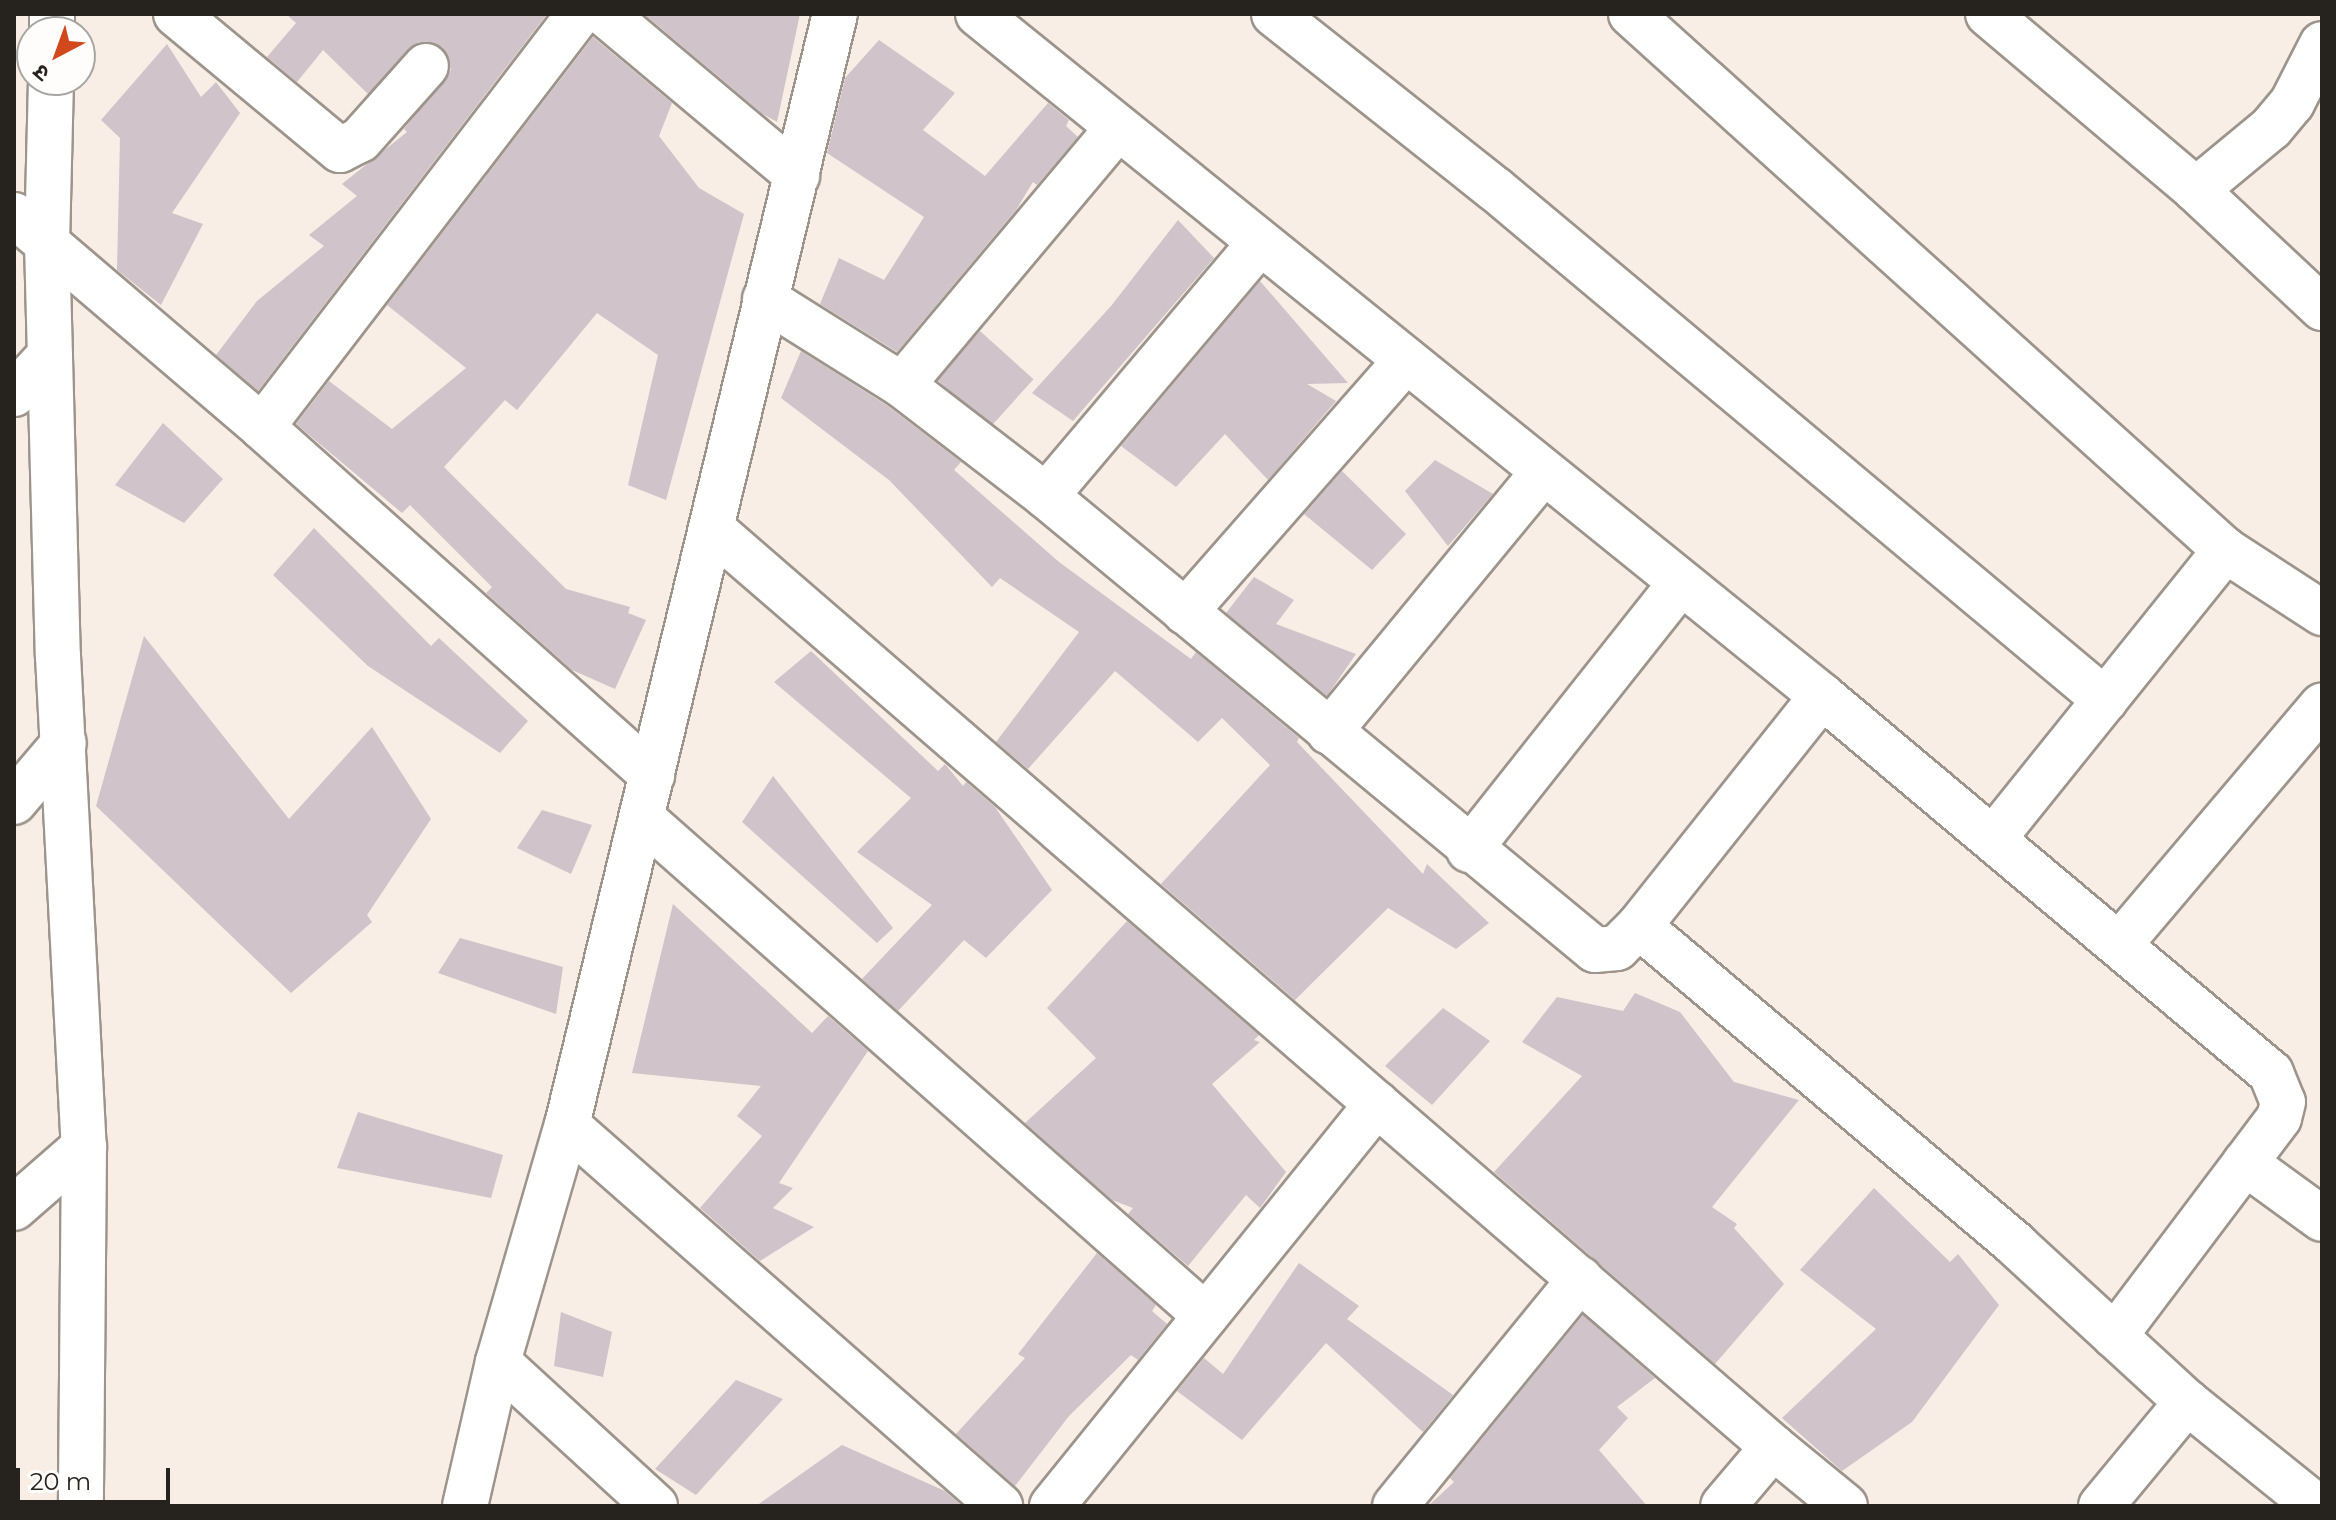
<!DOCTYPE html>
<html>
<head>
<meta charset="utf-8">
<style>
  body { margin:0 }
  #map { position:relative; width:2336px; height:1520px; overflow:hidden; background:#f8eee5; font-family:Montserrat,"Noto Sans Devanagari",sans-serif }
  div>[style] { position:absolute }
  [style*='--x'] { left:calc(var(--x)*1px); top:calc(var(--y)*1px); width:calc(var(--w)*1px); rotate:calc(var(--a)*1deg) }
  .building>* { inset:0; background:#d0c3c9; transform-origin:0 0 }
  .roads { filter:drop-shadow(2px 0 #9d948c) drop-shadow(-2px 0 #9d948c) drop-shadow(0 2px #9d948c) drop-shadow(0 -2px #9d948c) }
  .minor>* { height:44px; margin:-22px; padding:0 22px; transform-origin:22px; border-radius:22px; background:#fff }
  .tertiary>* { height:44px; margin:-22px; padding:0 22px; transform-origin:22px; border-radius:22px; background:#fff }
  span { translate:-50% -50%; white-space:nowrap; text-align:center; line-height:1.15; -webkit-text-stroke:8px #fffdfb; paint-order:stroke }
  .frame { position:absolute; inset:0; border:16px solid #26231f; pointer-events:none }
  .north { position:absolute; left:16px; top:16px; width:80px; height:80px; box-sizing:border-box; background:#fffdfb; border:2px solid #a8a6a3; border-radius:50%; rotate:221deg; font-size:22px; font-weight:700; line-height:32px; text-align:center; color:#26231f }
  .north::after { content:''; display:block; margin:auto; width:28px; height:36px; background:#d0481c; clip-path:polygon(50% 0,100% 100%,50% 72%,0 100%) }
  .scale { position:absolute; left:16px; top:1468px; width:154px; height:36px; box-sizing:border-box; border:4px solid #26231f; border-top:0; padding-left:10px; font-size:24px; line-height:28px; white-space:nowrap; color:#26231f; -webkit-text-stroke:6px #fffdfb; paint-order:stroke }
</style>
</head>
<body>
<div id="map">
  <div class="building">
    <i style="clip-path:polygon(286px 14px,547px 14px,258px 391px,216px 355px,257px 301px,324px 246px,309px 235px,357px 196px,342px 184px,407px 132px,404px 129px,451px 70px,442px 47px,419px 42px,368px 94px,323px 50px,297px 82px,267px 57px,296px 23px)"></i>
    <i style="clip-path:polygon(644px 14px,800px 14px,777px 122px,763px 114px)"></i>
    <i style="clip-path:polygon(593px 37px,672px 103px,659px 136px,699px 188px,744px 214px,666px 500px,628px 485px,658px 355px,597px 313px,517px 410px,505px 400px,444px 467px,566px 589px,630px 607px,628px 613px,646px 620px,615px 689px,572px 670px,486px 593px,492px 587px,410px 505px,402px 513px,296px 424px,329px 381px,392px 429px,466px 368px,387px 305px)"></i>
    <i style="clip-path:polygon(879px 40px,955px 93px,923px 130px,985px 176px,1048px 103px,1069px 120px,1066px 126px,1078px 137px,1037px 185px,1033px 182px,1016px 210px,897px 352px,820px 304px,839px 258px,884px 280px,924px 217px,827px 153px,845px 78px)"></i>
    <i style="clip-path:polygon(167px 44px,201px 97px,216px 82px,240px 113px,172px 213px,203px 224px,161px 305px,117px 270px,120px 138px,101px 120px)"></i>
    <i style="clip-path:polygon(1178px 220px,1214px 258px,1073px 421px,1032px 393px,1111px 306px)"></i>
    <i style="clip-path:polygon(1260px 281px,1348px 383px,1307px 384px,1336px 401px,1268px 480px,1225px 434px,1176px 487px,1121px 446px)"></i>
    <i style="left:980px;top:331px;width:72px;height:65px;rotate:42deg"></i>
    <i style="clip-path:polygon(801px 351px,888px 406px,961px 462px,954px 470px,1059px 562px,1191px 659px,1196px 652px,1299px 738px,1297px 742px,1423px 874px,1427px 864px,1489px 923px,1456px 949px,1388px 908px,1295px 1000px,1161px 884px,1270px 765px,1222px 718px,1198px 742px,1115px 671px,1028px 769px,996px 742px,1079px 632px,1000px 578px,992px 587px,889px 480px,781px 398px)"></i>
    <i style="clip-path:polygon(163px 423px,223px 479px,184px 523px,115px 485px)"></i>
    <i style="clip-path:polygon(1435px 460px,1493px 494px,1448px 546px,1405px 491px)"></i>
    <i style="clip-path:polygon(1342px 471px,1406px 534px,1372px 570px,1304px 514px)"></i>
    <i style="clip-path:polygon(314px 528px,431px 646px,439px 638px,528px 721px,500px 753px,368px 666px,273px 575px)"></i>
    <i style="clip-path:polygon(1254px 577px,1294px 600px,1276px 624px,1356px 654px,1327px 696px,1226px 613px)"></i>
    <i style="clip-path:polygon(144px 636px,289px 819px,372px 727px,431px 819px,367px 915px,372px 922px,291px 993px,96px 806px)"></i>
    <i style="clip-path:polygon(811px 651px,938px 771px,945px 764px,963px 786px,966px 782px,995px 807px,1052px 890px,986px 958px,964px 940px,898px 1011px,862px 979px,932px 905px,857px 852px,911px 798px,774px 682px)"></i>
    <i style="clip-path:polygon(773px 776px,893px 928px,877px 943px,742px 822px)"></i>
    <i style="clip-path:polygon(542px 810px,592px 825px,571px 874px,517px 848px)"></i>
    <i style="clip-path:polygon(673px 904px,812px 1033px,828px 1016px,868px 1051px,779px 1183px,793px 1188px,773px 1208px,814px 1227px,760px 1261px,700px 1208px,762px 1136px,737px 1116px,761px 1086px,632px 1073px)"></i>
    <i style="clip-path:polygon(1127px 921px,1259px 1035px,1254px 1040px,1260px 1042px,1212px 1084px,1286px 1172px,1260px 1208px,1246px 1195px,1188px 1266px,1128px 1214px,1133px 1208px,1112px 1200px,1025px 1123px,1096px 1058px,1047px 1008px)"></i>
    <i style="clip-path:polygon(460px 938px,563px 967px,556px 1014px,438px 973px)"></i>
    <i style="clip-path:polygon(1635px 993px,1680px 1012px,1734px 1082px,1799px 1100px,1712px 1207px,1737px 1224px,1734px 1228px,1784px 1284px,1715px 1364px,1494px 1172px,1582px 1076px,1522px 1042px,1557px 997px,1623px 1011px)"></i>
    <i style="clip-path:polygon(1443px 1008px,1490px 1041px,1432px 1105px,1385px 1066px)"></i>
    <i style="clip-path:polygon(358px 1112px,503px 1155px,491px 1198px,337px 1168px)"></i>
    <i style="clip-path:polygon(1874px 1188px,1950px 1262px,1958px 1254px,1999px 1305px,1912px 1422px,1842px 1471px,1782px 1418px,1876px 1329px,1800px 1270px)"></i>
    <i style="clip-path:polygon(1097px 1253px,1156px 1305px,1152px 1311px,1167px 1324px,1138px 1360px,1131px 1355px,1069px 1416px,1015px 1486px,956px 1434px,1025px 1358px,1018px 1354px)"></i>
    <i style="clip-path:polygon(1299px 1263px,1359px 1306px,1347px 1319px,1453px 1395px,1423px 1432px,1326px 1343px,1242px 1440px,1177px 1391px,1204px 1358px,1223px 1374px)"></i>
    <i style="clip-path:polygon(561px 1312px,612px 1332px,603px 1377px,554px 1366px)"></i>
    <i style="clip-path:polygon(1583px 1315px,1655px 1378px,1617px 1407px,1628px 1418px,1599px 1450px,1647px 1506px,1428px 1506px,1454px 1482px,1450px 1478px)"></i>
    <i style="clip-path:polygon(736px 1380px,783px 1399px,696px 1495px,655px 1469px)"></i>
    <i style="clip-path:polygon(842px 1445px,945px 1491px,962px 1506px,756px 1506px)"></i>
  </div>
  <div class="roads">
    <div class="minor">
      <i style="--x:176;--y:14;--w:213;--a:39.7"></i>
      <i style="--x:340;--y:150;--w:22;--a:-27"></i>
      <i style="--x:360;--y:140;--w:99;--a:-48.3"></i>
      <i style="--x:605;--y:14;--w:251;--a:40"></i>
      <i style="--x:978;--y:14;--w:1085;--a:38.94"></i>
      <i style="--x:1822;--y:696;--w:586;--a:40.02"></i>
      <i style="--x:2271;--y:1073;--w:31;--a:68"></i>
      <i style="--x:2283;--y:1102;--w:16;--a:104"></i>
      <i style="--x:2279;--y:1118;--w:273;--a:127"></i>
      <i style="--x:1274;--y:14;--w:282;--a:38.4"></i>
      <i style="--x:1495;--y:189;--w:796;--a:39.95"></i>
      <i style="--x:1631;--y:14;--w:800;--a:42.06"></i>
      <i style="--x:2225;--y:550;--w:116;--a:33"></i>
      <i style="--x:1988;--y:14;--w:272;--a:40.2"></i>
      <i style="--x:2196;--y:190;--w:173;--a:43.1"></i>
      <i style="--x:52;--y:32;--w:18;--a:-90"></i>
      <i style="--x:51;--y:80;--w:163;--a:91.4"></i>
      <i style="--x:47;--y:243;--w:413;--a:88.5"></i>
      <i style="--x:58;--y:656;--w:492;--a:87"></i>
      <i style="--x:84;--y:1147;--w:359;--a:90.5"></i>
      <i style="--x:2196;--y:190;--w:97;--a:-39.6"></i>
      <i style="--x:2271;--y:128;--w:33;--a:-50"></i>
      <i style="--x:2292;--y:103;--w:66;--a:-63"></i>
      <i style="--x:14;--y:215;--w:326;--a:40.5"></i>
      <i style="--x:262;--y:427;--w:523;--a:41.74"></i>
      <i style="--x:765;--y:299;--w:162;--a:32.1"></i>
      <i style="--x:902;--y:385;--w:182;--a:37.6"></i>
      <i style="--x:1046;--y:496;--w:712;--a:39.59"></i>
      <i style="--x:1595;--y:950;--w:22;--a:-5"></i>
      <i style="--x:1617;--y:948;--w:31;--a:-45"></i>
      <i style="--x:1639;--y:926;--w:294;--a:-51.5"></i>
      <i style="--x:902;--y:385;--w:336;--a:-50"></i>
      <i style="--x:14;--y:394;--w:53;--a:-47.3"></i>
      <i style="--x:262;--y:427;--w:521;--a:-52.49"></i>
      <i style="--x:1046;--y:496;--w:330;--a:-49.8"></i>
      <i style="--x:711;--y:528;--w:1404;--a:40.87"></i>
      <i style="--x:1773;--y:1447;--w:77;--a:130.3"></i>
      <i style="--x:1185;--y:612;--w:335;--a:-48.7"></i>
      <i style="--x:1329;--y:732;--w:335;--a:-50.5"></i>
      <i style="--x:14;--y:802;--w:77;--a:-49.7"></i>
      <i style="--x:642;--y:818;--w:752;--a:41.44"></i>
      <i style="--x:1993;--y:839;--w:371;--a:-51.2"></i>
      <i style="--x:1469;--y:850;--w:338;--a:-51.6"></i>
      <i style="--x:1639;--y:926;--w:494;--a:40.2"></i>
      <i style="--x:2016;--y:1245;--w:232;--a:42.6"></i>
      <i style="--x:2187;--y:1402;--w:166;--a:38.9"></i>
      <i style="--x:2119;--y:945;--w:314;--a:-49.7"></i>
      <i style="--x:567;--y:1125;--w:577;--a:41.34"></i>
      <i style="--x:2245;--y:1163;--w:95;--a:36"></i>
      <i style="--x:14;--y:1208;--w:93;--a:-41.1"></i>
      <i style="--x:498;--y:1362;--w:213;--a:42.5"></i>
      <i style="--x:1773;--y:1447;--w:93;--a:39.3"></i>
      <i style="--x:1052;--y:1506;--w:517;--a:-51.05"></i>
      <i style="--x:1395;--y:1506;--w:293;--a:-50.8"></i>
      <i style="--x:2101;--y:1506;--w:135;--a:-50.4"></i>
    </div>
    <div class="tertiary">
      <i style="--x:465;--y:1506;--w:148;--a:-77.1"></i>
      <i style="--x:498;--y:1362;--w:247;--a:-73.8"></i>
      <i style="--x:567;--y:1125;--w:1143;--a:-76.44"></i>
    </div>
  </div>
  <div class="frame"></div>
  <div class="north">उ</div>
  <div class="scale">20 m</div>
</div>
</body>
</html>
